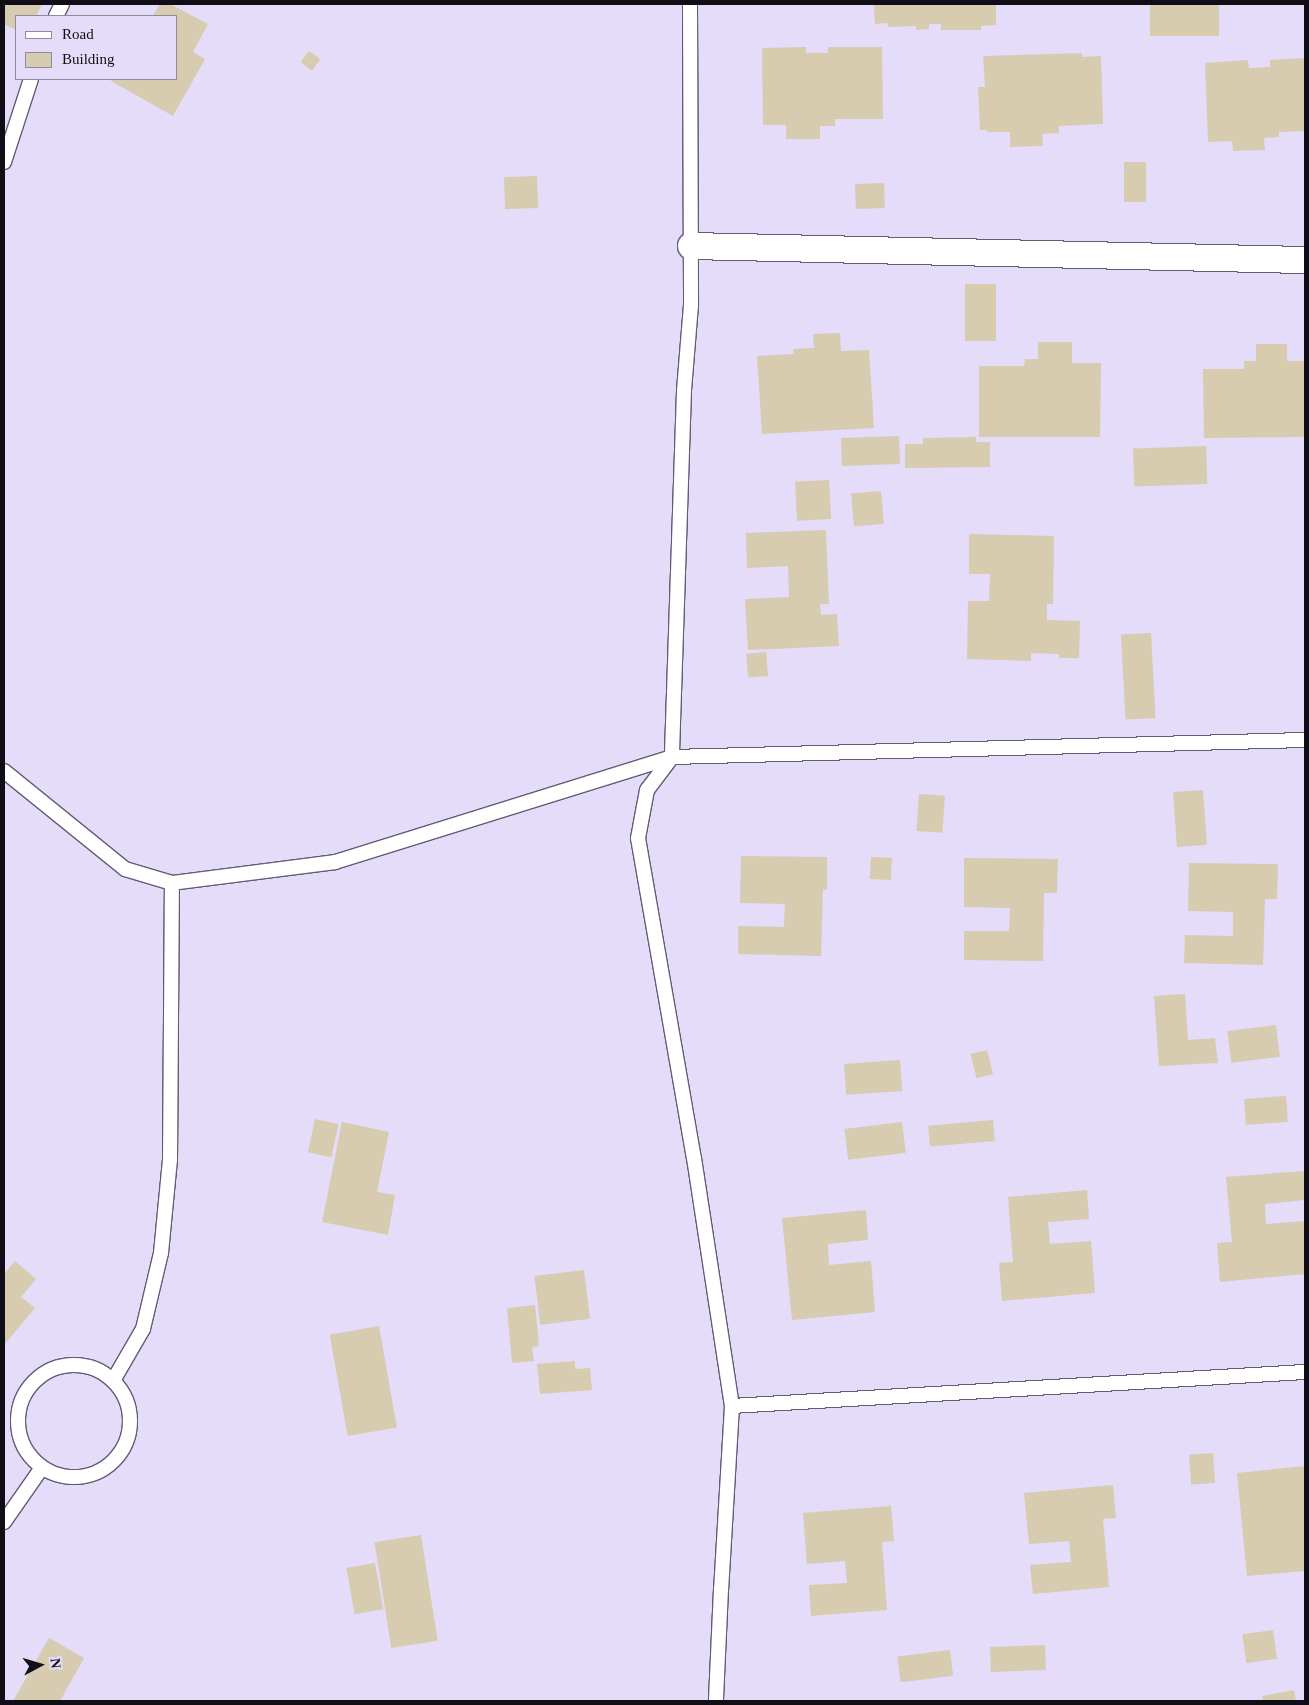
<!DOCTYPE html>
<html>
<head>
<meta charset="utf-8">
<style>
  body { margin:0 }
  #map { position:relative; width:1309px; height:1705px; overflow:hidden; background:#e4dcf8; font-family:"Times New Roman",serif }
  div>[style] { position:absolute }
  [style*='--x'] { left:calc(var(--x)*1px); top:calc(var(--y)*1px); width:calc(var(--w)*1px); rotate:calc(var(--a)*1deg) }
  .building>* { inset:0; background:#d7cbb0; transform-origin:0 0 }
  .roads { filter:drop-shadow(1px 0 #625c74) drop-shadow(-1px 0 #625c74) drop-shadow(0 1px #625c74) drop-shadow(0 -1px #625c74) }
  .service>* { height:14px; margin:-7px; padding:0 7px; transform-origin:7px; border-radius:7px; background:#fff }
  .service>.ring { margin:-7px; padding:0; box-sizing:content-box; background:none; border:14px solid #fff; border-radius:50% }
  .minor>* { height:26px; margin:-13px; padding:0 13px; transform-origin:13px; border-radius:13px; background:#fff }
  span { translate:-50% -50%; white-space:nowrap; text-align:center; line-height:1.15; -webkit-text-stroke:4.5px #e4dcf8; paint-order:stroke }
  .frame { position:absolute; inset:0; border:5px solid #100d16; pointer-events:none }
  .legend { position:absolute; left:15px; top:15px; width:162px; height:65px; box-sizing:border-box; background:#e4dcf8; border:1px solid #8f899e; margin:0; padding:6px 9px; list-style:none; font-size:15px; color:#100d16 }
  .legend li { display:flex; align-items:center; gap:10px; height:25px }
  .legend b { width:25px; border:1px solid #8f899e }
  .north { position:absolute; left:15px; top:1640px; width:50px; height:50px; -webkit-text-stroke:4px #e4dcf8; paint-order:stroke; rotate:84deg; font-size:14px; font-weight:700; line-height:20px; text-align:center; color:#100d16 }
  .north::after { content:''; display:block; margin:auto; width:18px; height:22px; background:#100d16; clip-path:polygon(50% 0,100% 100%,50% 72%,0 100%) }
</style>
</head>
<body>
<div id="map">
  <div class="building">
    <i style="clip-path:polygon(4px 4px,42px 4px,36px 16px,16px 16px,16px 30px,4px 24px)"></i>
    <i style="clip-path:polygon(160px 4px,170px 4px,208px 24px,193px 52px,205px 59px,173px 116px,111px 81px,112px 79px,176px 79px,176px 16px,153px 16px)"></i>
    <i style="clip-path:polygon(874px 4px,996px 4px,996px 25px,981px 26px,981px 30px,941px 30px,941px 24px,929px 24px,929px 29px,916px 30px,916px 26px,888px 27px,888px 23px,875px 24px)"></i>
    <i style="left:1150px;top:4px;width:69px;height:32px"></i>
    <i style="clip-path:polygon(806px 47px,806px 53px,828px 53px,828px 47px,882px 47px,883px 119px,835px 119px,835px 126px,820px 126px,820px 139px,786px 139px,786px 125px,763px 125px,762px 48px)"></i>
    <i style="left:309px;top:51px;width:14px;height:14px;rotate:36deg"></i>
    <i style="clip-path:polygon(1082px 53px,1082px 57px,1101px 56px,1103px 124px,1059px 126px,1059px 133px,1042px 134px,1043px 146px,1010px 147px,1010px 132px,987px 132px,987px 130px,980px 130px,978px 87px,985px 87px,983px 56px)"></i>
    <i style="clip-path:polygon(1305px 58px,1305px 131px,1279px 132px,1279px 137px,1264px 138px,1265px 150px,1233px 151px,1232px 141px,1208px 142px,1205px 63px,1248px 60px,1249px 68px,1270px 67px,1270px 60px)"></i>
    <i style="left:1124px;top:162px;width:22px;height:40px"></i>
    <i style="left:537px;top:176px;width:32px;height:33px;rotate:88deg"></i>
    <i style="left:884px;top:183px;width:25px;height:29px;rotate:88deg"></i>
    <i style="left:965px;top:284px;width:31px;height:57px"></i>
    <i style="clip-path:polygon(840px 333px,841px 351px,869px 350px,874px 428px,762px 434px,757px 356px,794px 354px,793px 349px,814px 348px,813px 334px)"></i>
    <i style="clip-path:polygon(1038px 342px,1072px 342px,1072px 363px,1101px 363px,1100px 437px,979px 437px,979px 366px,1024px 366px,1025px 359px,1038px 359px)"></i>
    <i style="clip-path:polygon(1256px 344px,1287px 344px,1287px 361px,1305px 361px,1305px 437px,1204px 438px,1203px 369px,1244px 369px,1244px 361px,1256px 361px)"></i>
    <i style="left:899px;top:436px;width:28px;height:58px;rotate:88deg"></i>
    <i style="clip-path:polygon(976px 437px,976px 442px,990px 442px,990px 467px,905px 468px,905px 444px,923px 444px,923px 438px)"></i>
    <i style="left:1206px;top:446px;width:38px;height:73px;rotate:88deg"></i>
    <i style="left:829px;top:480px;width:39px;height:34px;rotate:87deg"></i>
    <i style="left:881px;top:491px;width:33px;height:30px;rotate:85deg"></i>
    <i style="clip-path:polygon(826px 530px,829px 604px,820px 604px,821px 615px,837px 614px,839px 646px,748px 650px,745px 599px,789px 597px,788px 566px,747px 568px,746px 533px)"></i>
    <i style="clip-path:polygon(969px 534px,1054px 536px,1053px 604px,1047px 604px,1047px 620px,1080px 621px,1079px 658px,1059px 658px,1059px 654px,1031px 653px,1031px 661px,967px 659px,968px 601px,989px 601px,990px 574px,969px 574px)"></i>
    <i style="left:1151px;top:633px;width:85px;height:30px;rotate:87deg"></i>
    <i style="left:766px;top:652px;width:24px;height:20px;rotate:85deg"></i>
    <i style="left:1203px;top:790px;width:55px;height:30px;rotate:86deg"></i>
    <i style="left:919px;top:794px;width:26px;height:37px;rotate:4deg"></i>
    <i style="clip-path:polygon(741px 856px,827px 857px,827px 890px,823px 889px,821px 956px,738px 954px,738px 926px,784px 927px,785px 904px,740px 903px)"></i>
    <i style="left:871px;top:857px;width:21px;height:22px;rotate:3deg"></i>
    <i style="clip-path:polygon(964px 858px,1058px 859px,1057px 893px,1044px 893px,1043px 961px,964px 960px,964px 931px,1009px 931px,1010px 908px,964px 907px)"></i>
    <i style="clip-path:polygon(1189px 863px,1278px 864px,1277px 899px,1265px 899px,1263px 965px,1184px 963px,1185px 935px,1233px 936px,1233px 912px,1188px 911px)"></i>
    <i style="clip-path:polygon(1185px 994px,1188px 1040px,1215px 1038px,1218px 1063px,1159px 1066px,1154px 996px)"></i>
    <i style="left:1276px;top:1025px;width:32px;height:49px;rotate:83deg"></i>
    <i style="left:987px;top:1050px;width:25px;height:17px;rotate:76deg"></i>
    <i style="left:900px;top:1060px;width:31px;height:56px;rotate:86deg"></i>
    <i style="left:1286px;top:1096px;width:26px;height:42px;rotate:86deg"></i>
    <i style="left:315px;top:1119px;width:24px;height:34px;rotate:12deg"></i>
    <i style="left:993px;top:1120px;width:21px;height:65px;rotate:85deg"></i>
    <i style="clip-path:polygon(342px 1122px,389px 1132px,377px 1192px,395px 1195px,388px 1235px,322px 1222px)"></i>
    <i style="left:902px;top:1122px;width:31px;height:58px;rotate:83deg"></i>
    <i style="clip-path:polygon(1304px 1171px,1305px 1200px,1265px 1204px,1266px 1224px,1305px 1221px,1305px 1274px,1220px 1282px,1217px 1243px,1232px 1242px,1226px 1177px)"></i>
    <i style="clip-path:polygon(1087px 1190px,1089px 1219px,1048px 1222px,1050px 1244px,1091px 1241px,1095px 1293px,1002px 1301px,999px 1263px,1013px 1262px,1008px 1197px)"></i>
    <i style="clip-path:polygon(866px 1210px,868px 1240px,828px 1244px,829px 1265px,871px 1261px,875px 1312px,792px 1320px,782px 1218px)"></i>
    <i style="clip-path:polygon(15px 1261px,36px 1279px,21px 1297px,35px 1308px,4px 1345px,4px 1274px)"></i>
    <i style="left:584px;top:1270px;width:49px;height:50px;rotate:83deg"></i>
    <i style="clip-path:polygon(535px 1305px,539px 1346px,532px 1347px,534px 1361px,512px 1363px,507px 1308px)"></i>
    <i style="left:379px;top:1326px;width:103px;height:50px;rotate:80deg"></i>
    <i style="clip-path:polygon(575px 1361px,575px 1369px,590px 1368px,592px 1390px,540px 1394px,537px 1364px)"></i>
    <i style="left:1213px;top:1453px;width:30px;height:24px;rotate:86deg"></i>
    <i style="clip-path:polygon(1305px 1466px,1305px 1571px,1247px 1576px,1237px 1473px)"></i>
    <i style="clip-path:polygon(1113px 1485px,1116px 1518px,1103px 1519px,1109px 1587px,1033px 1594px,1030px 1565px,1071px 1562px,1069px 1541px,1029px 1544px,1024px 1493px)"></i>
    <i style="clip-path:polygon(891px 1506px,894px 1541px,882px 1542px,887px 1610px,811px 1616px,809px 1585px,847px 1583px,845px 1561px,807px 1564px,803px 1513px)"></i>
    <i style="left:421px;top:1535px;width:107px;height:47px;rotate:81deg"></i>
    <i style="left:375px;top:1563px;width:47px;height:29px;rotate:80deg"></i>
    <i style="left:1273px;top:1630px;width:29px;height:31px;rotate:82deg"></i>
    <i style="clip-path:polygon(49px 1638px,84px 1658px,60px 1701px,13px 1701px)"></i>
    <i style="left:1045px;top:1645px;width:25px;height:55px;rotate:88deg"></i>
    <i style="left:950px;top:1650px;width:26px;height:53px;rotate:83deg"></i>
    <i style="clip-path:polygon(1294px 1690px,1296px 1701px,1263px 1701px,1262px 1696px)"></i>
  </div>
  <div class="roads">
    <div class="service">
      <i style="--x:690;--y:4;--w:301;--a:89.8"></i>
      <i style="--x:691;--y:305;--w:86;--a:94.7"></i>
      <i style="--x:684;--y:391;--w:366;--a:91.9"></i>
      <i style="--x:672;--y:757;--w:41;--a:127.1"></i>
      <i style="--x:647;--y:790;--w:49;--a:100.6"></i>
      <i style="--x:638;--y:838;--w:325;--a:80.1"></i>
      <i style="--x:694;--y:1158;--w:251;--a:81.3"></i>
      <i style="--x:732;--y:1406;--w:183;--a:93.4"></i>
      <i style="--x:721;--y:1589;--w:112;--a:92.6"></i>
      <i style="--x:56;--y:16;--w:13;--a:-63"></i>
      <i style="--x:4;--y:162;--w:87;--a:-72"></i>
      <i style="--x:4;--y:771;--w:156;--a:39"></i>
      <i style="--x:125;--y:869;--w:49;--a:16.6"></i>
      <i style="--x:172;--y:883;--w:164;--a:-7.3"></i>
      <i style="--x:335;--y:862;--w:353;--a:-17.3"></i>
      <i style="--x:672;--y:757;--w:633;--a:-1.54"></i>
      <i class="ring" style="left:18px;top:1365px;width:98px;height:98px"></i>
      <i style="--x:114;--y:1379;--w:58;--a:-59.9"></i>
      <i style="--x:143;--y:1329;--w:78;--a:-76.7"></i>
      <i style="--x:161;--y:1253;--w:93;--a:-84.5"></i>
      <i style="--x:170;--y:1160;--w:277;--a:-89.6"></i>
      <i style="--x:732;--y:1406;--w:574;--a:-3.4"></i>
      <i style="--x:4;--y:1522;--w:65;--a:-55.1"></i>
    </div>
    <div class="minor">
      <i style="--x:691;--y:246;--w:614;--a:1.31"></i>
    </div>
  </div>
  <div class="frame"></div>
  <ul class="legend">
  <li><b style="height:6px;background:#fff"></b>Road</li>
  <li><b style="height:14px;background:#d7cbb0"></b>Building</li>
  </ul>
  <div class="north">N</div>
</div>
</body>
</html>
